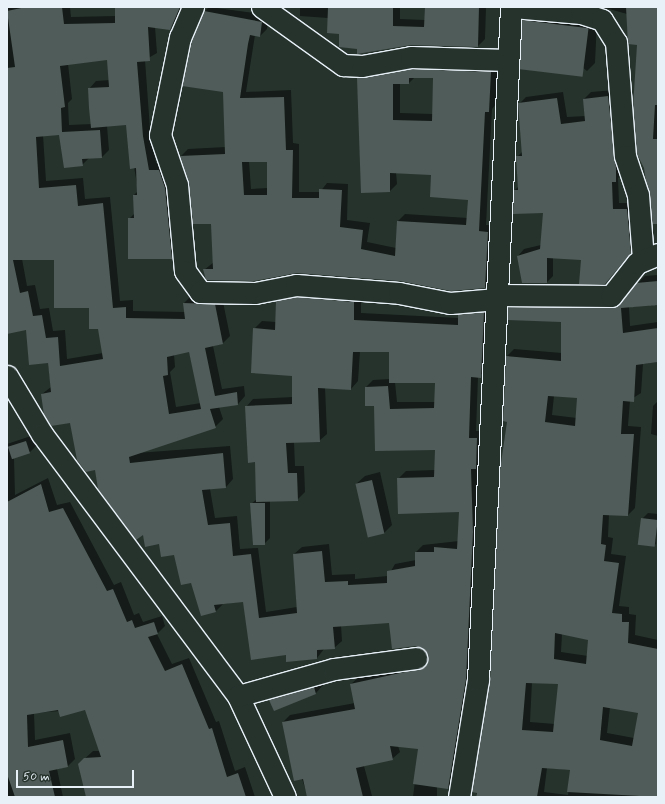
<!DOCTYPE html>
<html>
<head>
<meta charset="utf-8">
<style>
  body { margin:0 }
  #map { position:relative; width:665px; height:804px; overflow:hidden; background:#26332d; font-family:Mynerve,sans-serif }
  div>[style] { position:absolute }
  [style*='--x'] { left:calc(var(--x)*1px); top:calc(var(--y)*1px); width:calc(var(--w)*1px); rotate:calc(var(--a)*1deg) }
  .shadow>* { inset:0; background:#0007 }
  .building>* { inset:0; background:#505c59; transform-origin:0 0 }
  .roads { filter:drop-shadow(1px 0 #e8f1f8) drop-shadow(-1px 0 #e8f1f8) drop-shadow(0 1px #e8f1f8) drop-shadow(0 -1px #e8f1f8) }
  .minor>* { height:21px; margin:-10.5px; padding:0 10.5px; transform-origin:10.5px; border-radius:10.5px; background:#26332d }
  span { translate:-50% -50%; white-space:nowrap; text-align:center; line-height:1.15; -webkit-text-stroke:3px #26332d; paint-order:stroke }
  .frame { position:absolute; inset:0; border:8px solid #e8f1f8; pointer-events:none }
  .scale { position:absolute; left:16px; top:770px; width:118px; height:18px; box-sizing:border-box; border:2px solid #e8f1f8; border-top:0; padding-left:5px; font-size:12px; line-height:14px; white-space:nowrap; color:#e8f1f8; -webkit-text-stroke:3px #26332d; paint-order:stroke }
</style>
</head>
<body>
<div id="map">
  <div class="shadow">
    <i style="clip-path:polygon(evenodd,70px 7px,71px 17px,116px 16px,116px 7px,184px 7px,170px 29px,155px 27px,157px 53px,145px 60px,150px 129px,156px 163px,166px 163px,179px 251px,171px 258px,129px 219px,135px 213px,134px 195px,138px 191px,127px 124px,107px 126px,109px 150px,102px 157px,89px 158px,82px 165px,60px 134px,43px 135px,46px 181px,83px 178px,85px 199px,110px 197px,120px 301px,133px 300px,133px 311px,185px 312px,184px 303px,191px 296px,222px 297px,230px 336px,223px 343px,213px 346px,222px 389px,244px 386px,245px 396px,238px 404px,219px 407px,223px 419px,215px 427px,137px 453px,230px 446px,233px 479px,226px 487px,210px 489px,215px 518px,237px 516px,240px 549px,258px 548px,266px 612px,297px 607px,294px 554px,302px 547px,329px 544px,332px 575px,355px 574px,355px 579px,388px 576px,395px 564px,416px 560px,416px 552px,423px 545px,459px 541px,460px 511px,398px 479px,406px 471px,435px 470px,436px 449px,375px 405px,366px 387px,373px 380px,390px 379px,390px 351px,360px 351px,358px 381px,351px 389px,325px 387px,327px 434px,319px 441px,294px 442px,295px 466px,304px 466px,305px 492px,297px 500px,270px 500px,270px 538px,264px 544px,251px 504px,257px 499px,256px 461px,246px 407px,253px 399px,293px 397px,293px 375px,254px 329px,262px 321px,276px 322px,277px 302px,284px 294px,361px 295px,361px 313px,459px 318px,467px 307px,491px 305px,488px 369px,478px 377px,476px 431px,484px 431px,483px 461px,478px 466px,480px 524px,473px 671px,455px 780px,448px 788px,437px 786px,437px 797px,413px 797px,419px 748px,398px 746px,400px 752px,392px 759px,364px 766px,372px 796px,383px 797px,308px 797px,283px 722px,290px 715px,355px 703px,351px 684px,359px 677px,428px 661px,427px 650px,389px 622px,341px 625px,342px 641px,334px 648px,324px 649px,317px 658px,287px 661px,286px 654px,244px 601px,223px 604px,216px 611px,201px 615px,192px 582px,175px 554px,144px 534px,96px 469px,71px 421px,42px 394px,51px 387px,48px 362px,27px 329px,7px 328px,7px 8px,70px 7px,108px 59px,110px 80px,96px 81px,89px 89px,92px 124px,69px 125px,68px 103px,72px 99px,68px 64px,108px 59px,70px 7px,22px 259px,55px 259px,90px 307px,99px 328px,103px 353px,67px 359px,65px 330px,53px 331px,49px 308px,40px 309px,35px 285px,27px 286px,22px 259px,70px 7px,189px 351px,201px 403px,176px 407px,170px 372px,175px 367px,174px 354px,189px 351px,70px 7px,395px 382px,436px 382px,435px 402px,397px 402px,395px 382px)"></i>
    <i style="clip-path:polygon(evenodd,209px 7px,269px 15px,267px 29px,260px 36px,255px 35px,246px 92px,291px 90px,293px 143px,299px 144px,299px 192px,320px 192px,327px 183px,348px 184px,347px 220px,370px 223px,367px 242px,396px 248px,398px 221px,405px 214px,468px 218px,469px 199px,432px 174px,396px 172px,397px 184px,390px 191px,358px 78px,365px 71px,420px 62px,498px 65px,496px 104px,492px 109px,486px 225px,494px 225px,492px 280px,485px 287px,297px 272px,204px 270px,214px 262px,212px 223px,190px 184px,181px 156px,188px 149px,226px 147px,224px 91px,205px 11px,209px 7px,415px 77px,434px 77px,433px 114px,400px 113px,400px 83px,409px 83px,415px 77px,209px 7px,249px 161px,268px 161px,268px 188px,251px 189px,249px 161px)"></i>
    <i style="clip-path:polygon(300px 7px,400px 7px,400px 19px,425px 20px,426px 7px,486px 7px,485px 39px,478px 46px,411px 44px,358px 49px,328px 18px,300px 16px)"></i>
    <i style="clip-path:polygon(602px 7px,658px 7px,658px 223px,639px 44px,627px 14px)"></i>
    <i style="clip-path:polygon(532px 12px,597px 20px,595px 63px,587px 71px,523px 20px)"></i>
    <i style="clip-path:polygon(615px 90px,622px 174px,618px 178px,619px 203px,633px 203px,637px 246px,605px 283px,582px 259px,553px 257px,553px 276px,547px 282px,518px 256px,524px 249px,541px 245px,544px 212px,515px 190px,518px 187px,517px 157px,523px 151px,519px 104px,526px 97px,563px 92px,567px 117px,586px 116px,584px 99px,591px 92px)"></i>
    <i style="clip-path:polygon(evenodd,658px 275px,658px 304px,629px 307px,630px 326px,658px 322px,658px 362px,643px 364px,641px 393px,630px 400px,628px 426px,641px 427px,635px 508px,628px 515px,609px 514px,608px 537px,613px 538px,611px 554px,626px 556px,619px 606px,629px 607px,629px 614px,636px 615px,635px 635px,658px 640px,658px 797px,476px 797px,491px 681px,508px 421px,507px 356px,514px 349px,562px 353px,562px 321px,509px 308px,517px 300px,620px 301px,645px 276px,658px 275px,554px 396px,578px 397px,577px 418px,552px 415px,554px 396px,658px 275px,562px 634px,589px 639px,588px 656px,561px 652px,562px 634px,658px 275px,532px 682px,559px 683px,555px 724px,530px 722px,532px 682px,658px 275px,610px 707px,639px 712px,634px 738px,607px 733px,610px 707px,658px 275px,547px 768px,571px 770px,568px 795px,544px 792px,547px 768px)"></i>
    <i style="clip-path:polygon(658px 401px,658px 436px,651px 434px,653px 406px)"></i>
    <i style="clip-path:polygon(34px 435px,37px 445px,30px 452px,14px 458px,15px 495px,48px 478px,57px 505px,70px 502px,114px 585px,121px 582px,134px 615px,139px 613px,143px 622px,162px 616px,165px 626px,157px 634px,172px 664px,189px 658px,216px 722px,219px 721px,235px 771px,245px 767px,255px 797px,87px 797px,79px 764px,93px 751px,100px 751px,86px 709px,34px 713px,35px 740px,70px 733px,75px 759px,68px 766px,57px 769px,63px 797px,7px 797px,7px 444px)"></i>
    <i style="clip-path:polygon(380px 472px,392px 525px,384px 533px,356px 484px,365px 476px)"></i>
    <i style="clip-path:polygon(648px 513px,658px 514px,656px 545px,642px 519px)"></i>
    <i style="clip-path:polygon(322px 679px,324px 684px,316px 693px,275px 710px,270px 700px,279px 692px)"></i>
  </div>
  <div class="building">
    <i style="clip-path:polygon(evenodd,26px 7px,62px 7px,64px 24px,115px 23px,115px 7px,180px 7px,170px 30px,148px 27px,150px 61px,137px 62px,143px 136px,149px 170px,159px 170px,165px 188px,172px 259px,128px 259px,128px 218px,134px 218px,133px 195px,137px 195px,136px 168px,130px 169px,126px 125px,91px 128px,89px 108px,88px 88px,109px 87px,107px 60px,60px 66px,65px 107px,61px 108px,62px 132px,100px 130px,102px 158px,82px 159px,83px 166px,64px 168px,59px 135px,36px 137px,39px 188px,76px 185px,78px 206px,103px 203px,113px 308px,126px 307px,126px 318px,185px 319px,183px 303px,215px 304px,223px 344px,205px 348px,215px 396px,237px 392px,238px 405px,210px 409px,216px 428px,129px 457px,130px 463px,223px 453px,226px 488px,202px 490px,208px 525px,230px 523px,233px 556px,251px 554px,259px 618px,297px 613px,293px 554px,322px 551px,325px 582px,348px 581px,348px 585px,387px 583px,387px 571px,415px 566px,415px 552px,434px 552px,434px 547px,457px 549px,459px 512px,398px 514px,397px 478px,434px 477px,435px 450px,375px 451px,374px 406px,365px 406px,365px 387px,388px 386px,390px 409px,434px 408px,435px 383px,389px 383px,389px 352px,353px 352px,351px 390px,318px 388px,320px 442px,286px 443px,288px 473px,297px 473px,298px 501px,256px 502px,255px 462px,248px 463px,245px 406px,292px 404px,292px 376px,251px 373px,253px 328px,275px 330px,276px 301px,297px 297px,354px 302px,354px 320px,458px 325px,458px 314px,484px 312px,481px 378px,471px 377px,469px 438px,477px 438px,476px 469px,471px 469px,473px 532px,466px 679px,448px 789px,413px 784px,418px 749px,390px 746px,393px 760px,356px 768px,363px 797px,307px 797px,303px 779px,294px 781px,282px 722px,355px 709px,350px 684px,423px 668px,427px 662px,426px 651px,415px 646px,392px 649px,389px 623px,333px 627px,335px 649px,317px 650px,317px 659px,286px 662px,286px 655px,251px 660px,243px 602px,214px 605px,216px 612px,201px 616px,191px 583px,181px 585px,174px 555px,161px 557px,159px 544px,145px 547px,143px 535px,136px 540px,98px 489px,95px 470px,86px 472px,77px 460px,70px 423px,51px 426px,44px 415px,41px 394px,51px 392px,48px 363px,29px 365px,26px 330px,7px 334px,7px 68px,15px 67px,7px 11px,26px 7px,13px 260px,54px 260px,54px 308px,89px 308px,89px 329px,98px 329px,103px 359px,60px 366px,58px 337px,46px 338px,42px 315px,33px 316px,28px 291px,20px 293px,13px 260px,26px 7px,189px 352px,201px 409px,169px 414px,163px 376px,168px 375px,167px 357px,189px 352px)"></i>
    <i style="clip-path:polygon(328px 7px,393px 7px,393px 26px,424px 27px,425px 7px,479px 7px,478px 47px,411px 45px,357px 54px,357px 49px,339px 47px,339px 34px,327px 33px)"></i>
    <i style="clip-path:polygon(626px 7px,658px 7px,658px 105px,655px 105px,653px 139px,658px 139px,658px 224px,652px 224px,644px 168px,637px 154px,633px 107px,637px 45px,628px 44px)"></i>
    <i style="clip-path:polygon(evenodd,204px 11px,262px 22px,260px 37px,250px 35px,248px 44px,240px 98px,284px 97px,286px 150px,293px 150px,292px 198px,319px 198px,319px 189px,342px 190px,340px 227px,363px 230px,361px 249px,395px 256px,397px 221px,466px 225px,468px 200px,430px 197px,431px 175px,390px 173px,390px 192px,361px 193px,357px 78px,412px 69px,491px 72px,489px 112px,485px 112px,479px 231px,488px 232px,485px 288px,451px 291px,400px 281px,297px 273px,254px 281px,206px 280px,203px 269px,213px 269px,211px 224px,193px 224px,189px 184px,180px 156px,225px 154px,223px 92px,182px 86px,192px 41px,204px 11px,409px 78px,433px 78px,432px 121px,393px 120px,393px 84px,409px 84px,409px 78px,204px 11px,242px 162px,267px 162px,267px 195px,244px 195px,242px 162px)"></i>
    <i style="left:522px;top:20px;width:67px;height:49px;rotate:7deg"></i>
    <i style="clip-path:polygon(608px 96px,616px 168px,616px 182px,612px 182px,613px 209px,627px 209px,631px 253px,605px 284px,579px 284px,581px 260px,547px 258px,547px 283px,522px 283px,517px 256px,540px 249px,543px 213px,513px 214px,514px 190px,518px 190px,516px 156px,522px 156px,518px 103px,557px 98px,561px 124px,585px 121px,583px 99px)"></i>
    <i style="clip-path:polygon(evenodd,658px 281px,658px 305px,621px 308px,623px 333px,658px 328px,658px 362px,636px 365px,634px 402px,623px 401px,621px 434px,634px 434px,628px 516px,603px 515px,601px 544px,606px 545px,604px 561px,619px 563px,612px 613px,622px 614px,622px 622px,629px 622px,628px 643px,658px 649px,658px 797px,567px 792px,570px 770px,542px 768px,537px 797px,476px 797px,477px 793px,472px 792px,490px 681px,500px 470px,507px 422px,503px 421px,506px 356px,561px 361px,561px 322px,508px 320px,508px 307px,611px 308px,620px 304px,636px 283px,658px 281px,548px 396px,577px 398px,575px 426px,545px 422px,548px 396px,658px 281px,555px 633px,588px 640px,586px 664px,554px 659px,555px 633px,658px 281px,526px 683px,558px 684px,553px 732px,522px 730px,526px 683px,658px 281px,603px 707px,638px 713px,632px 746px,600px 740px,603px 707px)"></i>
    <i style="left:26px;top:441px;width:13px;height:19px;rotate:72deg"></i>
    <i style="left:372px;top:480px;width:55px;height:17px;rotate:77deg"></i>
    <i style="clip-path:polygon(41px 484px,49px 512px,63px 508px,107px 591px,113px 589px,127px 622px,132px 620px,135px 628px,154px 622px,158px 634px,148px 637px,165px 671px,182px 664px,209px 729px,212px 728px,227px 777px,238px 773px,246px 797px,86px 797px,78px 764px,84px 758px,101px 757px,85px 710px,60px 717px,58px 710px,27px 715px,28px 747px,63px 740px,68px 767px,49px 771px,55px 797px,15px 797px,7px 774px,7px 502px)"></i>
    <i style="clip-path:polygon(250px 503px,265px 503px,265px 545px,253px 545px)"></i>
    <i style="left:641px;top:518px;width:17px;height:27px;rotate:7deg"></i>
    <i style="clip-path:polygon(314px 687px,316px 694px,274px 711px,269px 700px)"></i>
  </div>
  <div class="roads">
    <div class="minor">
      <i style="--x:193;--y:7;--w:33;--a:113"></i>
      <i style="--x:180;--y:37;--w:100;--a:101.5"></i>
      <i style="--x:160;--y:135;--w:53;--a:71.2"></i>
      <i style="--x:177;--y:185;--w:86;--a:84.7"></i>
      <i style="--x:185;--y:271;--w:26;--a:54"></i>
      <i style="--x:200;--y:292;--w:55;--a:1"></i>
      <i style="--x:255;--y:293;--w:42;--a:-11"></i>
      <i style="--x:296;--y:285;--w:103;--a:4.4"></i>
      <i style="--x:399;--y:293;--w:52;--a:11.1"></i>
      <i style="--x:450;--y:303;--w:47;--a:-4.9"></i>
      <i style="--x:262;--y:7;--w:100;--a:35.6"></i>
      <i style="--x:343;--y:65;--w:19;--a:3"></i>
      <i style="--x:362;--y:66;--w:50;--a:-10.4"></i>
      <i style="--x:411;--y:57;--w:96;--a:1.8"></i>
      <i style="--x:513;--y:7;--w:68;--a:5"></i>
      <i style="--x:581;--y:13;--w:22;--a:18"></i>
      <i style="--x:602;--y:20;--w:26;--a:58"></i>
      <i style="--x:616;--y:42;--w:114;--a:85.5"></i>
      <i style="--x:625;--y:156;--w:41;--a:71.6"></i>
      <i style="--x:638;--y:195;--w:63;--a:85.5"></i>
      <i style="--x:499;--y:295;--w:112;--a:0.5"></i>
      <i style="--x:611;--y:296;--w:42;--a:-51.8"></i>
      <i style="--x:637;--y:263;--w:23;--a:-23"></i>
      <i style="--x:7;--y:376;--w:68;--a:58.9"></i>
      <i style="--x:42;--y:434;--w:327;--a:53.2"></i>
      <i style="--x:238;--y:696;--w:111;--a:65"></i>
      <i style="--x:238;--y:696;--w:100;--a:-15.7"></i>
      <i style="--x:334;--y:669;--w:83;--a:-7.6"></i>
      <i style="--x:459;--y:797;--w:119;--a:-80.8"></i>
      <i style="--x:478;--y:680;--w:674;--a:-87.19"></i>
    </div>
  </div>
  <div class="frame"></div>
  <div class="scale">50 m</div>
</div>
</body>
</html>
